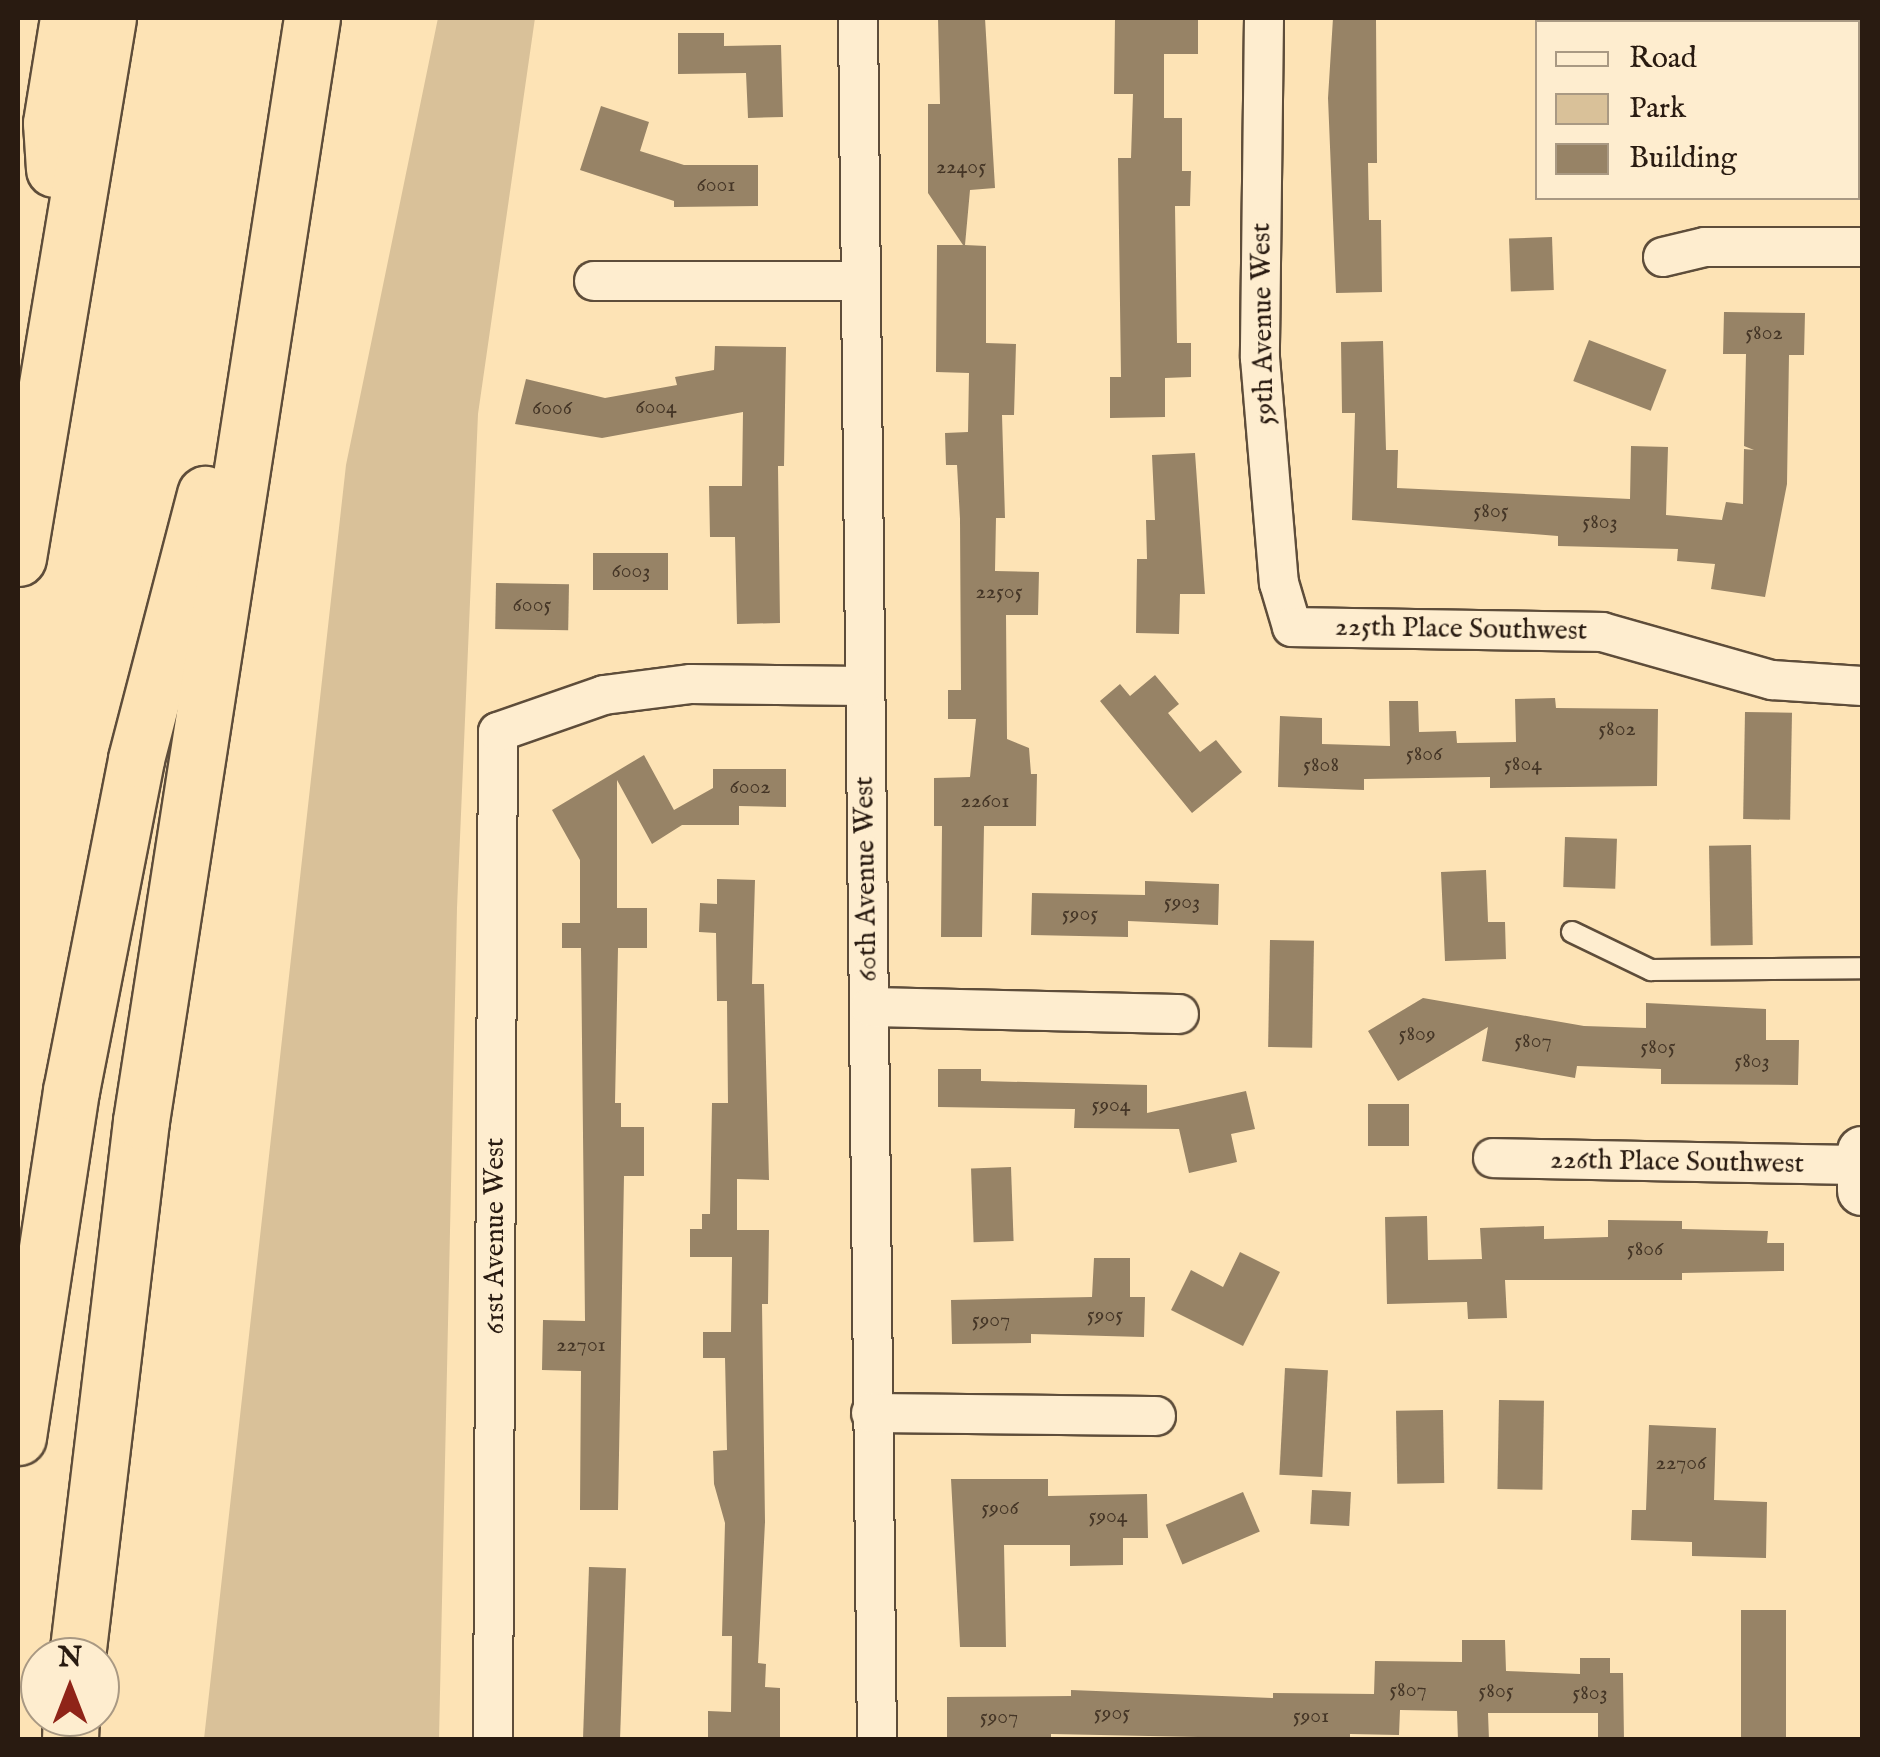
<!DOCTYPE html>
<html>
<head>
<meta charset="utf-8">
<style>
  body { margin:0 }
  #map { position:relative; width:1880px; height:1757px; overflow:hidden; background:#fde3b5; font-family:"IM FELL English",serif }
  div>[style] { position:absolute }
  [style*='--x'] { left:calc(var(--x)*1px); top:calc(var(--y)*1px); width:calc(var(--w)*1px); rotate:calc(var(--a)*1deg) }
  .green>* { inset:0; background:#d9c199 }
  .building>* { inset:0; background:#978366; transform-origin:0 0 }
  .roads { filter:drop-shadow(2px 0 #5e4d3a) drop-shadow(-2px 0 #5e4d3a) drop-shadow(0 2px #5e4d3a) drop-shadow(0 -2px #5e4d3a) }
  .service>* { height:20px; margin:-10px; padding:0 10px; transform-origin:10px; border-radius:10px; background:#feedcf }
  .minor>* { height:38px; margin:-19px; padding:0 19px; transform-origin:19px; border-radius:19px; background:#feedcf }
  .tertiary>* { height:48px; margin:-24px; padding:0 24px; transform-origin:24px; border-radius:24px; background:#feedcf }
  .motorway>* { height:55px; margin:-27.5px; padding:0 27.5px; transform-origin:27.5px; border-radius:27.5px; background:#fde3b5 }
  span { translate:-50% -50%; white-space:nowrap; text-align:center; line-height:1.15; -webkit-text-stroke:8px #feedcf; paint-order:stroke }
  .number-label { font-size:22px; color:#443526 }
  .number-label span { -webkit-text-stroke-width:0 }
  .street-label { font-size:28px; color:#291b11 }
  .frame { position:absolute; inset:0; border:20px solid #291b11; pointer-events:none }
  .legend { position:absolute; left:1535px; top:20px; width:325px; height:180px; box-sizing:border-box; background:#feedcf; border:2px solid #a99983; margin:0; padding:12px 18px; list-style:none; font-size:30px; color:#291b11 }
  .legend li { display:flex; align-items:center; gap:20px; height:50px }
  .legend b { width:50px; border:2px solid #a99983 }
  .north { position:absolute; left:20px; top:1637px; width:100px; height:100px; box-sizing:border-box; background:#feedcf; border:2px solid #a99983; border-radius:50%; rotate:0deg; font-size:28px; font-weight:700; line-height:40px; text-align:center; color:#291b11 }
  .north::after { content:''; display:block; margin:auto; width:35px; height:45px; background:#8f2418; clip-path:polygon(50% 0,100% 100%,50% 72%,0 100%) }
</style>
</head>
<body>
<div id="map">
  <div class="green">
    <i style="clip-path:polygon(438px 18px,535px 18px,478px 414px,457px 908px,439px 1739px,204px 1739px,346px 465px)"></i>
  </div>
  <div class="building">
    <i style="clip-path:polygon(938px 18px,985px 18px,995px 188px,970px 190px,965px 245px,986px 246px,986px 343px,1016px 344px,1014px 415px,1002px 415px,1005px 518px,996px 518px,995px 571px,1039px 572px,1038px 615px,1006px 615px,1007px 739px,1029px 748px,1031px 774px,1037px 774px,1036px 826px,984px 826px,982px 937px,941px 937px,942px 826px,934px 826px,934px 778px,970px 777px,976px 719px,948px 719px,948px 690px,961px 690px,960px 519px,957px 465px,946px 465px,945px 433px,968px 432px,969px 373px,936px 372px,937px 245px,963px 245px,928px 193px,928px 104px,940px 104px)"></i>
    <i style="clip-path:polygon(1115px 18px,1198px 18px,1198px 54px,1164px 54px,1164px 118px,1182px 118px,1182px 171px,1191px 171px,1190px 206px,1175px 206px,1177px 343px,1191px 343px,1191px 377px,1165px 378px,1165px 417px,1110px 418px,1110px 377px,1121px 377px,1118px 158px,1131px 158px,1133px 94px,1114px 94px)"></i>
    <i style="clip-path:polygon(1333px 18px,1376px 18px,1377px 163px,1368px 163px,1369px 220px,1381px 220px,1382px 292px,1336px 293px,1328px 98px)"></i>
    <i style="clip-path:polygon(678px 33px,724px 33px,724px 46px,781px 45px,783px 117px,748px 118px,746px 73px,678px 74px)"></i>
    <i style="clip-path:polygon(601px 106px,649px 122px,640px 151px,684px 165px,758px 165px,758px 206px,674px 207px,674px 201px,580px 170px)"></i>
    <i style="left:1552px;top:237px;width:53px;height:43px;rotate:88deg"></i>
    <i style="clip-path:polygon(1724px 312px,1805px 313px,1804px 355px,1789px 355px,1787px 484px,1765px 597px,1711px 589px,1715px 564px,1677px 561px,1678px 549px,1558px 546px,1558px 536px,1352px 520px,1355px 413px,1342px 413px,1341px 342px,1383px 341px,1386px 450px,1398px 450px,1397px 488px,1630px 499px,1631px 446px,1668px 447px,1666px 515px,1722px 520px,1726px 502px,1743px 504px,1744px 449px,1754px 450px,1744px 446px,1746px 354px,1723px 354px)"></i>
    <i style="left:1589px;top:340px;width:83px;height:44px;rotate:21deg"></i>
    <i style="clip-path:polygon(715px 346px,786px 347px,784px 466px,778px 466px,780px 623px,737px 624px,735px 537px,710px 537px,709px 486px,742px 486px,743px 412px,602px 438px,515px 424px,526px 379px,605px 398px,677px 385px,675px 377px,714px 370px)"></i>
    <i style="clip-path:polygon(1195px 453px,1205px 594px,1180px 594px,1179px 634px,1136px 633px,1137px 559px,1147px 559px,1146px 520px,1155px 520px,1152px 455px)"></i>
    <i style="left:668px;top:553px;width:37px;height:75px;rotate:90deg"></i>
    <i style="left:496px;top:583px;width:73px;height:46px;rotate:1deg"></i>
    <i style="clip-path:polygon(1155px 675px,1179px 704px,1168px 713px,1200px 752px,1216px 740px,1242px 772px,1192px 813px,1100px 701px,1120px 684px,1130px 696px)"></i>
    <i style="clip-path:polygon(1555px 698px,1556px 708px,1658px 709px,1657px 786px,1490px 788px,1490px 777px,1364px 779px,1364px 790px,1278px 787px,1280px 716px,1322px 718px,1322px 744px,1390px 746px,1389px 701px,1418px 701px,1419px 732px,1456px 731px,1457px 743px,1516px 742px,1515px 699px)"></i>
    <i style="left:1745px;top:712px;width:47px;height:107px;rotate:1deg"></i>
    <i style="clip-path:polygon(644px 755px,674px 810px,713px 788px,713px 769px,786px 769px,786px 807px,739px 806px,739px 825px,682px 825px,652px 844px,617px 780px,617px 908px,647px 908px,647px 948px,618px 948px,615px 1103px,621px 1103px,621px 1127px,644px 1127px,644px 1176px,624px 1176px,618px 1510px,580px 1510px,581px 1371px,542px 1370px,543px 1320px,585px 1321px,581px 948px,562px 948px,562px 923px,580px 923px,580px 860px,552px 810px)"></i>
    <i style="left:1565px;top:837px;width:52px;height:50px;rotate:2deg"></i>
    <i style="left:1751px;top:845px;width:100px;height:42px;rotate:89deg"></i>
    <i style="clip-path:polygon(1486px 870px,1488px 922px,1505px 922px,1506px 959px,1445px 961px,1441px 872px)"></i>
    <i style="clip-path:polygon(717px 879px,755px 880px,752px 984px,764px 984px,769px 1180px,737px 1179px,737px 1230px,769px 1230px,768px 1304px,762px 1304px,765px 1522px,758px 1663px,766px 1664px,765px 1687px,780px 1688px,780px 1738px,708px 1738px,708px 1711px,731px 1712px,732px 1636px,722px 1636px,725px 1523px,714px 1484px,713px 1451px,727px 1450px,725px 1358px,703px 1358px,703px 1332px,731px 1332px,732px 1257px,690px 1257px,690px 1229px,702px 1229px,702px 1214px,710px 1214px,712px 1103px,728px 1103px,727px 1001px,717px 1001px,716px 933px,699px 932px,700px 903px,717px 904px)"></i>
    <i style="clip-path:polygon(1145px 881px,1219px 884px,1218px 925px,1128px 921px,1128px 937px,1031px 935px,1032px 893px,1145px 895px)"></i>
    <i style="left:1270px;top:940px;width:44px;height:107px;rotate:1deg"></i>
    <i style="clip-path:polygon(1423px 998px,1584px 1026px,1646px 1028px,1646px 1003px,1766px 1009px,1766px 1040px,1799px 1040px,1798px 1085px,1661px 1084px,1661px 1069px,1577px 1066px,1575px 1078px,1482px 1061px,1488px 1027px,1398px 1081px,1368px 1031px)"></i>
    <i style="clip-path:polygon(938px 1069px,981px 1069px,981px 1081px,1147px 1085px,1147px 1113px,1246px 1091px,1255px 1129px,1231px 1134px,1237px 1162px,1189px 1173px,1179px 1129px,1074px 1128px,1075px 1109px,938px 1107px)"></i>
    <i style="left:1368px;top:1104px;width:41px;height:42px"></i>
    <i style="left:1011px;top:1167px;width:74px;height:40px;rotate:88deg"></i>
    <i style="clip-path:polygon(1427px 1216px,1428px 1260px,1482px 1259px,1480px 1228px,1544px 1226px,1544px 1239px,1608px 1237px,1608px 1220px,1682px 1221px,1682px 1229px,1768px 1231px,1767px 1243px,1784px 1243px,1784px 1271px,1682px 1273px,1682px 1280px,1505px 1280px,1507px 1318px,1468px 1319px,1467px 1302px,1387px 1304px,1385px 1217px)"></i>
    <i style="clip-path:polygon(1240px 1252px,1280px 1272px,1243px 1346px,1171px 1310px,1191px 1270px,1223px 1287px)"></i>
    <i style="clip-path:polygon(1094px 1258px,1130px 1258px,1130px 1297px,1145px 1297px,1144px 1337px,1031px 1334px,1031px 1343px,952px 1344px,951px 1300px,1092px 1297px)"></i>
    <i style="left:1285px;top:1368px;width:43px;height:107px;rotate:3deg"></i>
    <i style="left:1499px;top:1400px;width:45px;height:89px;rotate:1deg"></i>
    <i style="left:1443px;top:1410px;width:73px;height:47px;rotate:89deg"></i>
    <i style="clip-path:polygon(1649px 1425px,1716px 1428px,1714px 1500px,1767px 1502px,1766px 1558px,1692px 1556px,1692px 1542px,1631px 1540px,1632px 1510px,1646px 1510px)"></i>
    <i style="clip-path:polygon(951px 1479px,1048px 1479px,1048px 1496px,1147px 1494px,1148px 1538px,1123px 1538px,1123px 1565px,1070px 1566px,1070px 1545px,1004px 1545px,1006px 1647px,960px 1647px)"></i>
    <i style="left:1312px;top:1490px;width:39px;height:34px;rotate:3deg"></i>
    <i style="left:1243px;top:1492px;width:43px;height:84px;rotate:67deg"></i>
    <i style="left:589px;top:1567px;width:37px;height:173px;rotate:2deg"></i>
    <i style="left:1741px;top:1610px;width:45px;height:130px"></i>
    <i style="clip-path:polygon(1462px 1640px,1505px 1640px,1506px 1671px,1580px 1674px,1580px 1658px,1610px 1658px,1610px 1673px,1623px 1673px,1624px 1740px,1598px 1740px,1598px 1713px,1488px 1713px,1489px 1740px,1458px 1740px,1457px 1711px,1400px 1710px,1399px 1735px,1350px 1734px,1350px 1740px,1051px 1734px,1051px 1740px,947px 1740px,947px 1697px,1071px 1696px,1071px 1690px,1273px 1698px,1273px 1693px,1374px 1694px,1375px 1661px,1462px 1662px)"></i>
  </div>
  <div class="roads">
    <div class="service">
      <i style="--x:1572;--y:932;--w:88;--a:25.7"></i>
      <i style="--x:1651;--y:970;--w:211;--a:-0.5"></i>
    </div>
    <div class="minor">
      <i style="--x:858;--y:18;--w:1722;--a:89.37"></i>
      <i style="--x:1264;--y:18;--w:340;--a:90.7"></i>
      <i style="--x:1260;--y:358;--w:226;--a:85.2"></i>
      <i style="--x:1279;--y:583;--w:46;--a:73.5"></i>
      <i style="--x:1292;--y:627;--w:310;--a:0.9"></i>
      <i style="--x:1602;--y:632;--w:177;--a:15.8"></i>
      <i style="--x:1772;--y:680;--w:90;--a:3.8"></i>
      <i style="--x:1663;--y:257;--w:43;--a:-13.4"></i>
      <i style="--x:1705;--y:247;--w:157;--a:0"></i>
      <i style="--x:594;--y:281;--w:264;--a:0"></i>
      <i style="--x:870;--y:1007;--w:309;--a:1.3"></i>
      <i style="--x:1493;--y:1158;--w:369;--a:1.1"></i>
      <i style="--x:871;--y:1413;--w:285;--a:0.6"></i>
      <i style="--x:493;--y:1740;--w:1008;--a:-89.72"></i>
      <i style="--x:498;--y:732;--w:112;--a:-19.2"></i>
      <i style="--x:604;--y:695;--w:88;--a:-7.2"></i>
      <i style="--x:691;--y:684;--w:171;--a:0.7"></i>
    </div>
    <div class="tertiary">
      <i style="--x:1862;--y:1151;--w:40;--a:90"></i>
    </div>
    <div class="motorway">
      <i style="--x:54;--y:169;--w:46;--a:-93.7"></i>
      <i style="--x:51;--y:123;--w:106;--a:-80.8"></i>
      <i style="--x:18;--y:558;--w:547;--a:-80.54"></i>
      <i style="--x:18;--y:1437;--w:350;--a:-81.3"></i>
      <i style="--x:71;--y:1091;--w:338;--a:-78.9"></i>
      <i style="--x:136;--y:759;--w:274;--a:-75.4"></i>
      <i style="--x:77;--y:1657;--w:540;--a:-83.19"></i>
      <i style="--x:141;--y:1121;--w:1116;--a:-81.19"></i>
      <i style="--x:70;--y:1740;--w:23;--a:-88"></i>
    </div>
  </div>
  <div class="number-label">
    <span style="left:961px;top:168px">22405</span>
    <span style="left:716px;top:186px">6001</span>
    <span style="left:1764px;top:334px">5802</span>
    <span style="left:656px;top:408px">6004</span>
    <span style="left:552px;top:409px">6006</span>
    <span style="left:1491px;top:512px">5805</span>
    <span style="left:1600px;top:523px">5803</span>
    <span style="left:631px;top:572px">6003</span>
    <span style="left:999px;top:593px">22505</span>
    <span style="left:532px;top:606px">6005</span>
    <span style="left:1617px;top:730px">5802</span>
    <span style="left:1424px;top:755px">5806</span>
    <span style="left:1523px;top:765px">5804</span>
    <span style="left:1321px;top:766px">5808</span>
    <span style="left:750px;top:788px">6002</span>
    <span style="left:985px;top:802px">22601</span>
    <span style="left:1182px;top:903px">5903</span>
    <span style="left:1080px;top:915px">5905</span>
    <span style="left:1417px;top:1035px">5809</span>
    <span style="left:1533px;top:1042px">5807</span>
    <span style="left:1658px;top:1048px">5805</span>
    <span style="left:1752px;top:1062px">5803</span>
    <span style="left:1111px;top:1106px">5904</span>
    <span style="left:1645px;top:1250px">5806</span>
    <span style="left:1105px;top:1316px">5905</span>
    <span style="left:991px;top:1321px">5907</span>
    <span style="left:581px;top:1346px">22701</span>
    <span style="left:1681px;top:1464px">22706</span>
    <span style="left:1000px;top:1509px">5906</span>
    <span style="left:1108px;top:1517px">5904</span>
    <span style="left:1408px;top:1691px">5807</span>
    <span style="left:1496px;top:1692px">5805</span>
    <span style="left:1590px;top:1694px">5803</span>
    <span style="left:1112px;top:1714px">5905</span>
    <span style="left:1311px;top:1717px">5901</span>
    <span style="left:999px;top:1718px">5907</span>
  </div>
  <div class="street-label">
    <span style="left:1264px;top:324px;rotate:-91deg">59th Avenue West</span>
    <span style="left:1461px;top:630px;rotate:1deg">225th Place Southwest</span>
    <span style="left:867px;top:879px;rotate:-91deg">60th Avenue West</span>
    <span style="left:1677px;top:1163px;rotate:1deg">226th Place Southwest</span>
    <span style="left:496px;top:1236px;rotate:-90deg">61st Avenue West</span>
  </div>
  <div class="frame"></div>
  <ul class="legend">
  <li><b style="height:12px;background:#feedcf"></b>Road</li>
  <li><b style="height:28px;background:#d9c199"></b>Park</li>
  <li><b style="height:28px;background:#978366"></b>Building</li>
  </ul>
  <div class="north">N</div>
</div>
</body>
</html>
